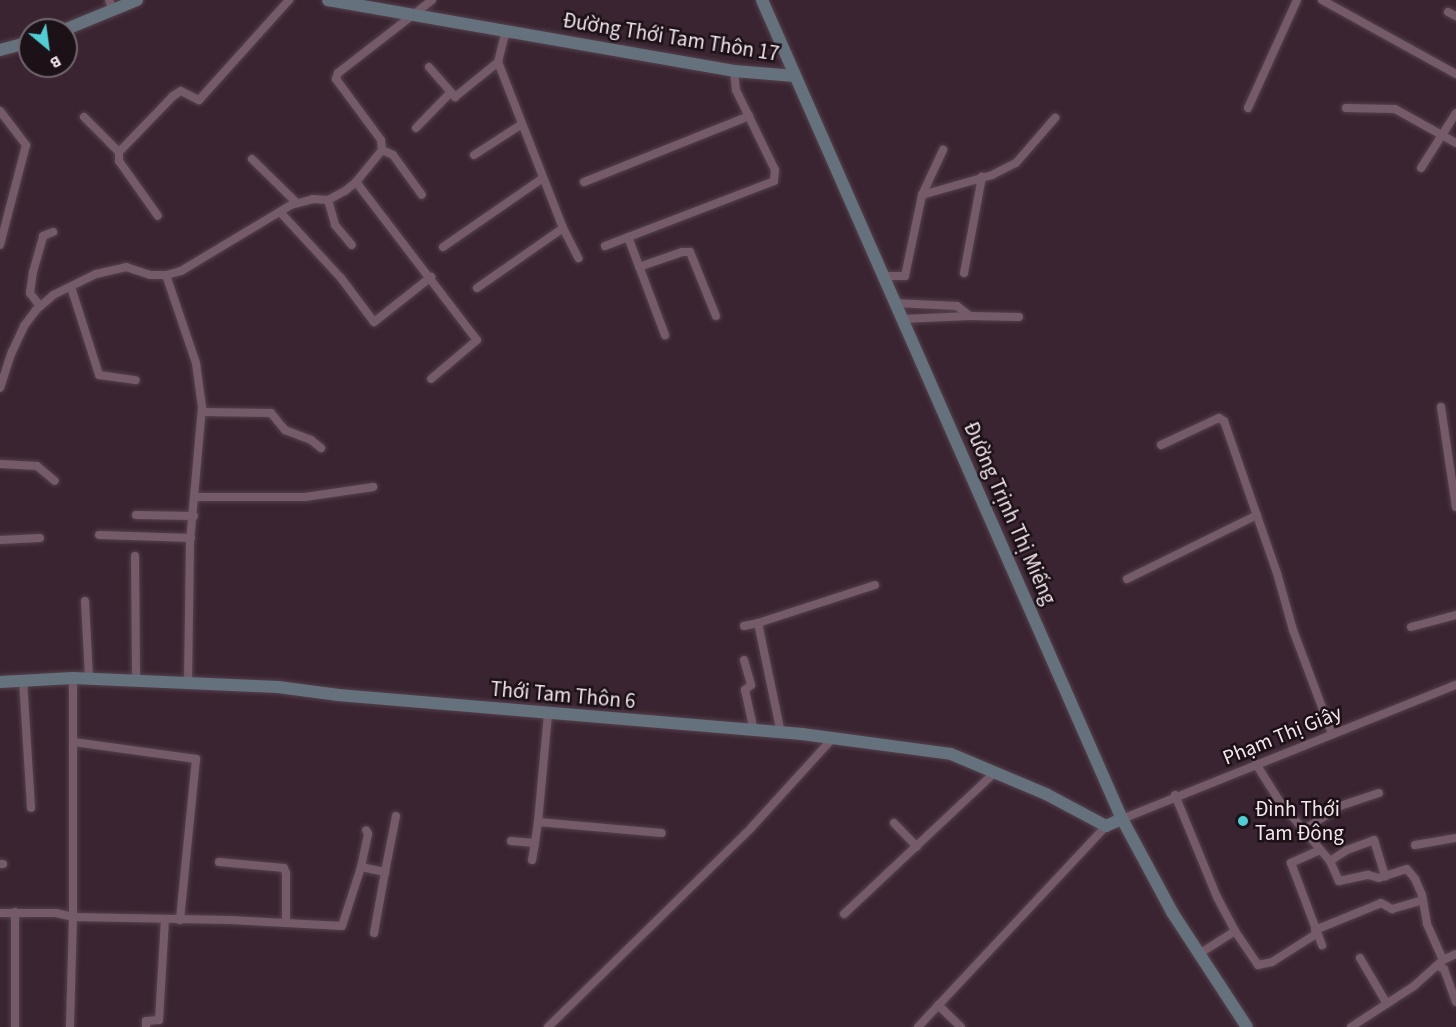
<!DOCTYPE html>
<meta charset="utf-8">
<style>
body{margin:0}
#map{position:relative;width:1456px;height:1027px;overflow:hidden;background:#3a2431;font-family:"Source Sans 3",sans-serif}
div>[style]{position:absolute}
.roads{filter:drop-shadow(0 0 2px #54414c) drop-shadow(0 0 2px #54414c)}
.street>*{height:8px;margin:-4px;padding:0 4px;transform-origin:4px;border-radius:4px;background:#755b69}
.secondary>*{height:12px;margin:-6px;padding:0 6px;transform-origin:6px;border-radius:6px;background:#65717d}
.dots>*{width:16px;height:16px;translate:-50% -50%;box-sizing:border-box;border:3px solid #1b1117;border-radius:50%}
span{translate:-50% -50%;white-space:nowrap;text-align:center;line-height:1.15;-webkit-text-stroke:5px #1b1117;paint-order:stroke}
.street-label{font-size:21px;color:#f4e5ed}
.poi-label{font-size:21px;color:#f4e5ed}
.left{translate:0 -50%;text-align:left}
.north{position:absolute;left:18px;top:18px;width:60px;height:60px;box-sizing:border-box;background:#1b1117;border:2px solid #72666d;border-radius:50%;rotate:151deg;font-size:16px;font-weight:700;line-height:24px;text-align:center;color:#f4e5ed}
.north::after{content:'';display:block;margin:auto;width:21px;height:27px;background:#52ccd5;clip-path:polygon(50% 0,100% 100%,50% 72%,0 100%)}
</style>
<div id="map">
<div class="roads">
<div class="street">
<i style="left:109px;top:0;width:11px;rotate:68deg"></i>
<i style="left:1322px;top:0;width:153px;rotate:28.9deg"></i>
<i style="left:1448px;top:12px;width:9px;rotate:27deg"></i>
<i style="left:506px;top:30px;width:33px;rotate:104deg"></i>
<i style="left:498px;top:62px;width:178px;rotate:68.6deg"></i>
<i style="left:563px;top:228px;width:34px;rotate:63deg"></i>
<i style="left:429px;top:67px;width:40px;rotate:49deg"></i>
<i style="left:455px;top:97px;width:55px;rotate:-39.1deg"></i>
<i style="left:1248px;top:108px;width:119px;rotate:-65.6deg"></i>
<i style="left:1346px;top:108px;width:49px;rotate:1.2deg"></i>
<i style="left:1395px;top:109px;width:70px;rotate:29.1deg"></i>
<i style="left:0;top:111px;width:43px;rotate:52.6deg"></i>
<i style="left:26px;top:145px;width:103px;rotate:104.6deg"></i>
<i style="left:84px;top:117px;width:49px;rotate:45deg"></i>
<i style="left:119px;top:152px;width:78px;rotate:-46deg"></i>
<i style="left:173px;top:96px;width:9px;rotate:-32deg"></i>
<i style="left:181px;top:91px;width:20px;rotate:27deg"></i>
<i style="left:199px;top:100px;width:135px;rotate:-48deg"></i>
<i style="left:416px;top:128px;width:50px;rotate:-45.8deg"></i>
<i style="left:382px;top:150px;width:12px;rotate:24deg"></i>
<i style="left:393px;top:155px;width:49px;rotate:54.1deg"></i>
<i style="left:119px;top:152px;width:9px;rotate:90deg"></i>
<i style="left:119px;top:161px;width:67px;rotate:54.7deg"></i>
<i style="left:474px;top:155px;width:57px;rotate:-32.9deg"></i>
<i style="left:252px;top:159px;width:63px;rotate:44.4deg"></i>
<i style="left:1421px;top:168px;width:65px;rotate:-57.5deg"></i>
<i style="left:356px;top:182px;width:199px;rotate:52.6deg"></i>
<i style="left:477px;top:340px;width:60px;rotate:139.7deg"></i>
<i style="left:584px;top:182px;width:178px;rotate:-21.8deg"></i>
<i style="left:922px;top:195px;width:50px;rotate:-65deg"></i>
<i style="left:328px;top:200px;width:26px;rotate:74deg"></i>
<i style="left:335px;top:225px;width:26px;rotate:50deg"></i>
<i style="left:280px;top:212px;width:90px;rotate:47.3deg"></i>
<i style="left:341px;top:278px;width:55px;rotate:53.1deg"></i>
<i style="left:374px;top:322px;width:73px;rotate:-38.3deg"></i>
<i style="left:628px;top:237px;width:105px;rotate:69.3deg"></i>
<i style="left:605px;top:246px;width:181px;rotate:-21deg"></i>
<i style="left:774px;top:181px;width:11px;rotate:-85deg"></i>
<i style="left:775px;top:170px;width:89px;rotate:-116deg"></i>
<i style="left:736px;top:90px;width:19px;rotate:-96deg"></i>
<i style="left:443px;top:247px;width:121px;rotate:-34.6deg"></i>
<i style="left:639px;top:267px;width:46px;rotate:-19.2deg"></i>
<i style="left:682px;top:252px;width:8px"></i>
<i style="left:690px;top:252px;width:69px;rotate:67.9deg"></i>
<i style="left:964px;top:273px;width:98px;rotate:-79.4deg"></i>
<i style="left:166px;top:275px;width:93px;rotate:71.2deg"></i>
<i style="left:196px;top:363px;width:44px;rotate:82.2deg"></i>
<i style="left:202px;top:407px;width:136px;rotate:95.1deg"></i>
<i style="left:190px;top:542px;width:142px;rotate:90.8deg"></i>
<i style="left:882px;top:276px;width:23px"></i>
<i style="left:905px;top:276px;width:83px;rotate:-78.1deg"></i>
<i style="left:922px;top:195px;width:73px;rotate:-15.9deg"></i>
<i style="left:992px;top:175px;width:27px;rotate:-27deg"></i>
<i style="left:1016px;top:163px;width:60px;rotate:-49.1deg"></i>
<i style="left:71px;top:287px;width:92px;rotate:72.3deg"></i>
<i style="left:99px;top:375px;width:37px;rotate:8deg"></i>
<i style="left:477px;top:288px;width:105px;rotate:-34.9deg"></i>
<i style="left:894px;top:303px;width:63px;rotate:2.7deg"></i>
<i style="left:957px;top:306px;width:16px;rotate:38deg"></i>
<i style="left:970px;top:316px;width:49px;rotate:1.2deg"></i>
<i style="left:40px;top:306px;width:16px;rotate:-128deg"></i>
<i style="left:30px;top:293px;width:21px;rotate:-82deg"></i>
<i style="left:33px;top:272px;width:37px;rotate:-74deg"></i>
<i style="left:43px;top:236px;width:11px;rotate:-22deg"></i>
<i style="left:902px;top:319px;width:68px;rotate:-2.5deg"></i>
<i style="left:0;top:388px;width:38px;rotate:-72deg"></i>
<i style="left:12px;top:352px;width:29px;rotate:-65deg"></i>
<i style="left:24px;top:326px;width:20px;rotate:-53deg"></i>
<i style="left:36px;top:310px;width:23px;rotate:-41deg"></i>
<i style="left:53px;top:295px;width:48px;rotate:-26deg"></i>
<i style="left:96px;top:274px;width:31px;rotate:-13deg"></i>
<i style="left:126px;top:267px;width:25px;rotate:18deg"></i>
<i style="left:150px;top:275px;width:16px"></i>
<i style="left:166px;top:275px;width:16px;rotate:-15deg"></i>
<i style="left:181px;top:271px;width:128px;rotate:-31deg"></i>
<i style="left:291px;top:205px;width:23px;rotate:-15deg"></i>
<i style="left:313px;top:199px;width:15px;rotate:4deg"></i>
<i style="left:328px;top:200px;width:19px;rotate:-28deg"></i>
<i style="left:345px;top:191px;width:14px;rotate:-39deg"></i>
<i style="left:356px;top:182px;width:41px;rotate:-50.9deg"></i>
<i style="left:382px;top:150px;width:10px;rotate:-96deg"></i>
<i style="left:381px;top:140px;width:76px;rotate:-126.4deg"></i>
<i style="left:336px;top:79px;width:6px;rotate:-72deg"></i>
<i style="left:338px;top:73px;width:119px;rotate:-37.8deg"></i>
<i style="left:1441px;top:407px;width:101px;rotate:81.5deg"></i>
<i style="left:202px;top:412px;width:69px;rotate:0.8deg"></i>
<i style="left:271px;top:413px;width:22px;rotate:51deg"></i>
<i style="left:285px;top:430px;width:28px;rotate:21deg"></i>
<i style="left:311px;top:440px;width:13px;rotate:39deg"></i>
<i style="left:1161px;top:445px;width:64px;rotate:-25deg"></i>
<i style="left:1219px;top:418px;width:6px;rotate:31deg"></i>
<i style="left:1224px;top:421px;width:161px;rotate:70.8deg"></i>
<i style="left:1277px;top:573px;width:59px;rotate:74.3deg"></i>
<i style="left:1293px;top:630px;width:111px;rotate:69.4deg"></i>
<i style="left:0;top:464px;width:37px;rotate:3deg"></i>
<i style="left:37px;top:466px;width:23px;rotate:40deg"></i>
<i style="left:196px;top:497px;width:109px"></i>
<i style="left:305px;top:497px;width:69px;rotate:-8.4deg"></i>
<i style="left:136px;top:515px;width:58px;rotate:1deg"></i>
<i style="left:99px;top:535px;width:92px;rotate:1.9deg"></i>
<i style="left:0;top:540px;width:40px;rotate:-2.9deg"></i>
<i style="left:135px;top:556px;width:124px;rotate:89.5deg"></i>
<i style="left:1127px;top:579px;width:145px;rotate:-26.2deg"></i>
<i style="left:85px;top:601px;width:77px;rotate:87deg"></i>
<i style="left:758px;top:623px;width:123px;rotate:-18deg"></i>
<i style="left:744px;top:626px;width:14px;rotate:-12deg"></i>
<i style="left:758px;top:623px;width:112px;rotate:78.2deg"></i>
<i style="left:1411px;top:627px;width:47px;rotate:-14.9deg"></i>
<i style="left:744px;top:660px;width:26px;rotate:74deg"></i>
<i style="left:751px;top:685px;width:8px;rotate:140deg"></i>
<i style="left:745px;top:690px;width:42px;rotate:77.6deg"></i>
<i style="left:73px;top:678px;width:239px;rotate:90deg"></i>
<i style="left:73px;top:917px;width:157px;rotate:1.1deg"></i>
<i style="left:230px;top:920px;width:112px;rotate:3.1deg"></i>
<i style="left:342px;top:926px;width:62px;rotate:-72.1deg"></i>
<i style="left:361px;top:867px;width:25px;rotate:12deg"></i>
<i style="left:385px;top:872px;width:62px;rotate:100.2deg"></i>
<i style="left:23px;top:680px;width:128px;rotate:86.4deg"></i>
<i style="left:548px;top:714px;width:108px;rotate:95.3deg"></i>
<i style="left:538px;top:822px;width:124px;rotate:5.1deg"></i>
<i style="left:74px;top:742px;width:123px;rotate:7.9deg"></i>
<i style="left:196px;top:759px;width:162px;rotate:95.7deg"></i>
<i style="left:1256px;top:764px;width:45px;rotate:57.7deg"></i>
<i style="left:1280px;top:802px;width:77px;rotate:49.7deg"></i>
<i style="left:1330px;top:861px;width:22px;rotate:66deg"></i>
<i style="left:1339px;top:881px;width:30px;rotate:-12deg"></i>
<i style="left:1368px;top:875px;width:11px;rotate:15deg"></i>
<i style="left:1379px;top:878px;width:29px;rotate:-18deg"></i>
<i style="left:1407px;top:869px;width:13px;rotate:51deg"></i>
<i style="left:1415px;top:879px;width:17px;rotate:66deg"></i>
<i style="left:1422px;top:895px;width:29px;rotate:80deg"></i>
<i style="left:1427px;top:924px;width:39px;rotate:66deg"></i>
<i style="left:1175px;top:795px;width:110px;rotate:67.6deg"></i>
<i style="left:1217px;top:897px;width:38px;rotate:62deg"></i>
<i style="left:1235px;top:931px;width:41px;rotate:55.9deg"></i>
<i style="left:1258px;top:965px;width:14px;rotate:-12deg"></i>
<i style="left:1272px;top:962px;width:52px;rotate:-32.5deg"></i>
<i style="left:1122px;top:819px;width:360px;rotate:-21.9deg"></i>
<i style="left:894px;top:823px;width:33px;rotate:46deg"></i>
<i style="left:1302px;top:831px;width:45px;rotate:-33.3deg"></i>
<i style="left:1340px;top:806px;width:41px;rotate:-18.4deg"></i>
<i style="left:511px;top:841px;width:24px;rotate:5deg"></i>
<i style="left:535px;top:843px;width:21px;rotate:-82deg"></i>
<i style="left:1415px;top:845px;width:42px;rotate:-9.7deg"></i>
<i style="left:1320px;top:850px;width:32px;rotate:156deg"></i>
<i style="left:1291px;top:863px;width:88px;rotate:69.3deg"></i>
<i style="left:532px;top:860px;width:17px;rotate:-80deg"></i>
<i style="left:1330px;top:861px;width:20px;rotate:-33deg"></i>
<i style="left:1347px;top:850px;width:29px;rotate:-20deg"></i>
<i style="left:1374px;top:840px;width:38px;rotate:73deg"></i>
<i style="left:219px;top:862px;width:65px;rotate:5.3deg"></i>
<i style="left:284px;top:868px;width:5px;rotate:68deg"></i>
<i style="left:286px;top:873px;width:49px;rotate:90deg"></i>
<i style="left:0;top:864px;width:3px"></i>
<i style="left:361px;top:867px;width:34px;rotate:-78deg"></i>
<i style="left:368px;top:834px;width:4px;rotate:-117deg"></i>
<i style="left:385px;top:872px;width:57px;rotate:-78.9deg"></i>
<i style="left:0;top:913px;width:56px"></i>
<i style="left:56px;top:913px;width:17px;rotate:13deg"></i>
<i style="left:73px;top:917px;width:110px;rotate:91.6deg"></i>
<i style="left:844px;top:914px;width:207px;rotate:-43.2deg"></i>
<i style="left:1315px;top:930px;width:71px;rotate:-22.2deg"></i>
<i style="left:1381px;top:903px;width:13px;rotate:29deg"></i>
<i style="left:1392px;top:909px;width:32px;rotate:-16deg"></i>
<i style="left:1199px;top:954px;width:43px;rotate:-32.6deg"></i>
<i style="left:1360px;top:958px;width:53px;rotate:59.6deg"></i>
<i style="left:1438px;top:966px;width:7px;rotate:27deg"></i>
<i style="left:1444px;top:969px;width:35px;rotate:70deg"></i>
<i style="left:938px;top:1005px;width:32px;rotate:44deg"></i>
<i style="left:15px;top:1027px;width:115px;rotate:-90deg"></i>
<i style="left:146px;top:1027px;width:6px;rotate:-90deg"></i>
<i style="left:146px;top:1021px;width:13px;rotate:-4deg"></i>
<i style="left:159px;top:1020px;width:101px;rotate:-86.6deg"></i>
<i style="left:548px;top:1027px;width:284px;rotate:-44.4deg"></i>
<i style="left:751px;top:828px;width:120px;rotate:-47.7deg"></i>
<i style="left:918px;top:1027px;width:275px;rotate:-46.9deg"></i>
<i style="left:1351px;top:1027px;width:75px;rotate:-33.1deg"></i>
<i style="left:1414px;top:986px;width:39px;rotate:-42deg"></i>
<i style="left:1443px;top:960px;width:14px;rotate:-25deg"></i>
</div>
<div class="secondary">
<i style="left:328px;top:0;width:412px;rotate:9.9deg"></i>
<i style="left:734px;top:71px;width:61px;rotate:4.7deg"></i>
<i style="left:762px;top:0;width:895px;rotate:66.27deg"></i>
<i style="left:1122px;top:819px;width:106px;rotate:61.7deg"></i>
<i style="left:1172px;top:912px;width:137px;rotate:56.9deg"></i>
<i style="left:64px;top:30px;width:79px;rotate:-22.3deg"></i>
<i style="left:0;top:50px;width:31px;rotate:-15deg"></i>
<i style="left:0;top:682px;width:73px;rotate:-3.1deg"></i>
<i style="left:73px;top:678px;width:205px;rotate:2.5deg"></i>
<i style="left:278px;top:687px;width:61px;rotate:7.6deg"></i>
<i style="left:338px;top:695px;width:466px;rotate:4.8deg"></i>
<i style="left:802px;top:734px;width:150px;rotate:7.6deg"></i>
<i style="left:951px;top:754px;width:103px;rotate:22.8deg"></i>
<i style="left:1046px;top:794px;width:68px;rotate:28.1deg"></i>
<i style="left:1106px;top:826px;width:17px;rotate:-24deg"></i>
</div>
</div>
<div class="dots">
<i style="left:1243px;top:821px;background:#52ccd5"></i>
</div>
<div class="street-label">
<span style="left:671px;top:37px;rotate:9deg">Đường Thới Tam Thôn 17</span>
<span style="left:1010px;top:513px;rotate:66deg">Đường Trịnh Thị Miếng</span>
<span style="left:563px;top:695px;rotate:5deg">Thới Tam Thôn 6</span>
<span style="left:1282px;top:735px;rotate:-22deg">Phạm Thị Giây</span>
</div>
<div class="poi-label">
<span class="left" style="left:1255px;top:821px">Đình Thới<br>Tam Đông</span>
</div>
<div class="north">B</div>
</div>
